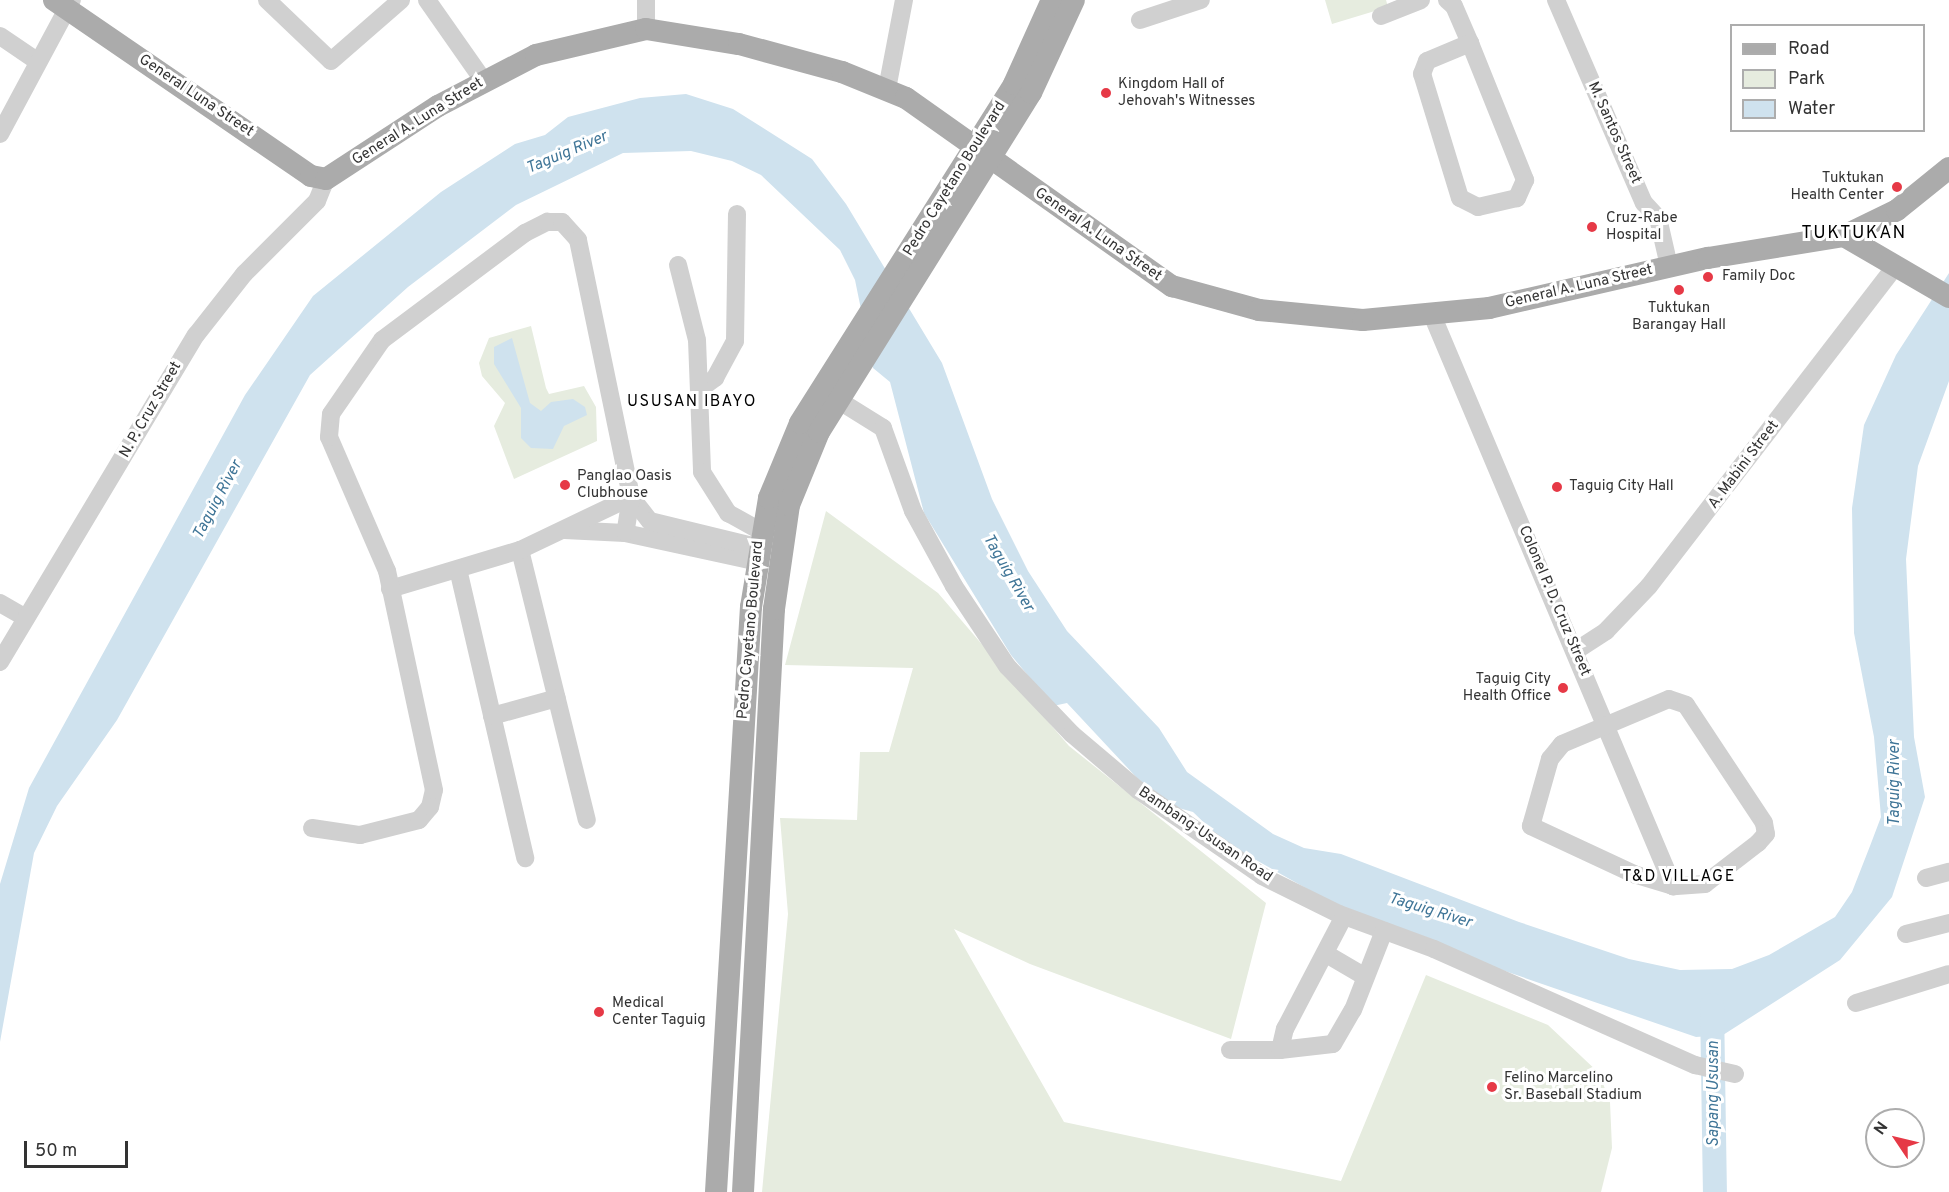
<!DOCTYPE html>
<style>
body{margin:0}
#map{position:relative;width:1949px;height:1192px;overflow:hidden;background:#fff;font-family:Overpass,sans-serif}
div>[style]{position:absolute}
.green>*{inset:0;background:#e6ecdf}
.water>*{inset:0;background:#cfe2ee}
.river>*{height:24px;margin:-12px;padding:0 12px;transform-origin:12px;border-radius:12px;background:#cfe2ee}
.minor>*{height:18px;margin:-9px;padding:0 9px;transform-origin:9px;border-radius:9px;background:#d0d0d0}
.major>*{height:22px;margin:-11px;padding:0 11px;transform-origin:11px;border-radius:11px;background:#ababab}
.dots>*{width:16px;height:16px;translate:-50% -50%;box-sizing:border-box;border:3px solid #fff;border-radius:50%}
span{translate:-50% -50%;white-space:nowrap;text-align:center;line-height:1.15;-webkit-text-stroke:6px #fff;paint-order:stroke}
.poi-label{font-size:15px;color:#333}
.left{translate:0 -50%;text-align:left}
.right{translate:-100% -50%;text-align:right}
.street-label{font-size:15px;color:#333}
.water-label{font-size:16px;color:#3f7597;font-style:italic}
.neighbourhood-label{font-size:16px;color:#000;letter-spacing:1.5px}
.quarter-label{font-size:18px;color:#000;letter-spacing:1.5px}
.legend{position:absolute;left:1730px;top:24px;width:195px;height:108px;box-sizing:border-box;background:#fff;border:2px solid #adadad;margin:0;padding:8px 10px;list-style:none;font-size:18px;color:#333}
.legend li{display:flex;align-items:center;gap:12px;height:30px}
.legend b{width:30px;border:2px solid #adadad}
.north{position:absolute;left:1865px;top:1108px;width:60px;height:60px;box-sizing:border-box;background:#fff;border:2px solid #adadad;border-radius:50%;rotate:305deg;font-size:16px;font-weight:700;line-height:24px;text-align:center;color:#333}
.north::after{content:'';display:block;margin:auto;width:21px;height:27px;background:#e63946;clip-path:polygon(50% 0,100% 100%,50% 72%,0 100%)}
.scale{position:absolute;left:24px;top:1141px;width:104px;height:27px;box-sizing:border-box;border:3px solid #333;border-top:0;padding-left:8px;font-size:18px;line-height:21px;white-space:nowrap;color:#333;-webkit-text-stroke:4px #fff;paint-order:stroke}
</style>
<div id="map">
<div class="green">
<i style="clip-path:polygon(1325px 0,1386px 0,1388px 7px,1332px 24px)"></i>
<i style="clip-path:polygon(531px 326px,546px 388px,549px 394px,584px 386px,596px 407px,597px 441px,514px 479px,494px 426px,505px 403px,482px 376px,479px 363px,489px 338px)"></i>
<i style="clip-path:polygon(826px 511px,938px 593px,1069px 746px,1266px 903px,1231px 1039px,1030px 964px,954px 929px,1064px 1122px,1341px 1181px,1426px 975px,1548px 1025px,1599px 1073px,1610px 1102px,1612px 1148px,1601px 1192px,762px 1192px,788px 914px,780px 818px,857px 820px,860px 752px,889px 752px,913px 668px,785px 665px)"></i>
</div>
<div class="water">
<i style="clip-path:polygon(686px 94px,733px 109px,812px 159px,846px 204px,942px 363px,992px 499px,1028px 571px,1067px 631px,1159px 728px,1187px 772px,1273px 834px,1304px 848px,1341px 854px,1519px 922px,1629px 959px,1680px 970px,1732px 969px,1769px 955px,1835px 917px,1852px 892px,1870px 846px,1881px 817px,1874px 737px,1854px 633px,1852px 508px,1864px 425px,1896px 355px,1949px 273px,1949px 381px,1918px 466px,1906px 559px,1914px 737px,1925px 797px,1892px 897px,1840px 960px,1723px 1035px,1696px 1037px,1467px 958px,1327px 900px,1224px 842px,1193px 812px,1175px 807px,1138px 779px,1067px 703px,1053px 706px,1011px 655px,924px 513px,890px 382px,873px 368px,855px 280px,840px 250px,761px 175px,732px 161px,691px 151px,623px 153px,516px 205px,408px 287px,310px 375px,117px 720px,57px 806px,34px 853px,0 1042px,0 884px,29px 788px,245px 395px,313px 296px,441px 192px,515px 144px,545px 135px,568px 117px,640px 98px)"></i>
<i style="clip-path:polygon(512px 338px,530px 403px,541px 411px,551px 402px,573px 399px,585px 407px,587px 415px,564px 426px,553px 449px,531px 448px,521px 438px,521px 408px,494px 364px,494px 347px)"></i>
</div>
<div class="river">
<i style="left:1712px;top:1005px;width:187px;rotate:89.1deg"></i>
</div>
<div class="minor">
<i style="left:267px;top:0;width:88px;rotate:43.6deg"></i>
<i style="left:331px;top:61px;width:93px;rotate:-41.1deg"></i>
<i style="left:427px;top:0;width:98px;rotate:55deg"></i>
<i style="left:646px;top:0;width:29px;rotate:90deg"></i>
<i style="left:1447px;top:0;width:9px;rotate:41deg"></i>
<i style="left:1454px;top:6px;width:40px;rotate:66.6deg"></i>
<i style="left:1470px;top:43px;width:148px;rotate:68.1deg"></i>
<i style="left:1525px;top:180px;width:20px;rotate:114deg"></i>
<i style="left:1517px;top:198px;width:40px;rotate:167deg"></i>
<i style="left:1478px;top:207px;width:20px;rotate:-153deg"></i>
<i style="left:1460px;top:198px;width:130px;rotate:-107deg"></i>
<i style="left:1422px;top:74px;width:14px;rotate:-69deg"></i>
<i style="left:1427px;top:61px;width:47px;rotate:-22.7deg"></i>
<i style="left:1556px;top:0;width:221px;rotate:66.6deg"></i>
<i style="left:1644px;top:203px;width:21px;rotate:47deg"></i>
<i style="left:1658px;top:218px;width:49px;rotate:77.1deg"></i>
<i style="left:1381px;top:16px;width:43px;rotate:-21.8deg"></i>
<i style="left:1140px;top:20px;width:64px;rotate:-18.2deg"></i>
<i style="left:0;top:36px;width:45px;rotate:34deg"></i>
<i style="left:887px;top:89px;width:91px;rotate:-79.2deg"></i>
<i style="left:0;top:134px;width:152px;rotate:-61.8deg"></i>
<i style="left:678px;top:265px;width:77px;rotate:75.8deg"></i>
<i style="left:697px;top:340px;width:132px;rotate:87.8deg"></i>
<i style="left:702px;top:472px;width:49px;rotate:57.6deg"></i>
<i style="left:728px;top:513px;width:37px;rotate:29deg"></i>
<i style="left:1433px;top:317px;width:618px;rotate:67.13deg"></i>
<i style="left:700px;top:389px;width:19px;rotate:-36deg"></i>
<i style="left:715px;top:378px;width:42px;rotate:-61.6deg"></i>
<i style="left:735px;top:341px;width:127px;rotate:-89.1deg"></i>
<i style="left:838px;top:400px;width:53px;rotate:31.9deg"></i>
<i style="left:883px;top:428px;width:88px;rotate:70.1deg"></i>
<i style="left:913px;top:511px;width:85px;rotate:61.3deg"></i>
<i style="left:954px;top:586px;width:96px;rotate:56.5deg"></i>
<i style="left:1007px;top:666px;width:94px;rotate:46.3deg"></i>
<i style="left:1072px;top:734px;width:87px;rotate:40.3deg"></i>
<i style="left:1138px;top:790px;width:151px;rotate:34.7deg"></i>
<i style="left:1262px;top:876px;width:86px;rotate:26.3deg"></i>
<i style="left:1339px;top:914px;width:101px;rotate:20.2deg"></i>
<i style="left:1434px;top:949px;width:286px;rotate:24deg"></i>
<i style="left:1695px;top:1065px;width:41px;rotate:12.7deg"></i>
<i style="left:565px;top:530px;width:60px;rotate:2.9deg"></i>
<i style="left:625px;top:533px;width:133px;rotate:12.2deg"></i>
<i style="left:520px;top:550px;width:278px;rotate:76.1deg"></i>
<i style="left:458px;top:569px;width:297px;rotate:76.9deg"></i>
<i style="left:390px;top:589px;width:136px;rotate:-16.7deg"></i>
<i style="left:520px;top:550px;width:123px;rotate:-25.5deg"></i>
<i style="left:631px;top:497px;width:31px;rotate:52deg"></i>
<i style="left:650px;top:521px;width:110px;rotate:13.7deg"></i>
<i style="left:0;top:603px;width:30px;rotate:30deg"></i>
<i style="left:1577px;top:650px;width:35px;rotate:-33deg"></i>
<i style="left:1606px;top:631px;width:62px;rotate:-46.3deg"></i>
<i style="left:1649px;top:586px;width:404px;rotate:-52.4deg"></i>
<i style="left:0;top:662px;width:381px;rotate:-59.1deg"></i>
<i style="left:196px;top:335px;width:78px;rotate:-51.8deg"></i>
<i style="left:244px;top:274px;width:103px;rotate:-45deg"></i>
<i style="left:317px;top:201px;width:24px;rotate:-68deg"></i>
<i style="left:1669px;top:699px;width:18px;rotate:19deg"></i>
<i style="left:1686px;top:705px;width:141px;rotate:56.5deg"></i>
<i style="left:1764px;top:823px;width:11px;rotate:80deg"></i>
<i style="left:1766px;top:834px;width:12px;rotate:132deg"></i>
<i style="left:1758px;top:843px;width:67px;rotate:142.3deg"></i>
<i style="left:1705px;top:884px;width:32px;rotate:176deg"></i>
<i style="left:1673px;top:886px;width:39px;rotate:-163deg"></i>
<i style="left:1636px;top:875px;width:116px;rotate:-155deg"></i>
<i style="left:1531px;top:826px;width:70px;rotate:-74.2deg"></i>
<i style="left:1550px;top:759px;width:19px;rotate:-51deg"></i>
<i style="left:1562px;top:744px;width:116px;rotate:-22.8deg"></i>
<i style="left:492px;top:716px;width:67px;rotate:-15.5deg"></i>
<i style="left:312px;top:828px;width:49px;rotate:8.3deg"></i>
<i style="left:360px;top:835px;width:61px;rotate:-14.3deg"></i>
<i style="left:419px;top:820px;width:17px;rotate:-50deg"></i>
<i style="left:430px;top:807px;width:17px;rotate:-77deg"></i>
<i style="left:434px;top:790px;width:224px;rotate:-102.1deg"></i>
<i style="left:387px;top:571px;width:146px;rotate:-113.4deg"></i>
<i style="left:329px;top:437px;width:23px;rotate:-85deg"></i>
<i style="left:331px;top:414px;width:90px;rotate:-55.4deg"></i>
<i style="left:382px;top:340px;width:179px;rotate:-36.8deg"></i>
<i style="left:525px;top:233px;width:25px;rotate:-27deg"></i>
<i style="left:547px;top:222px;width:15px"></i>
<i style="left:562px;top:222px;width:24px;rotate:48deg"></i>
<i style="left:578px;top:240px;width:262px;rotate:78.3deg"></i>
<i style="left:631px;top:497px;width:36px;rotate:99deg"></i>
<i style="left:1926px;top:878px;width:24px;rotate:-15deg"></i>
<i style="left:1906px;top:934px;width:44px;rotate:-14.3deg"></i>
<i style="left:1328px;top:955px;width:42px;rotate:30.3deg"></i>
<i style="left:1856px;top:1003px;width:97px;rotate:-17.3deg"></i>
<i style="left:1230px;top:1050px;width:50px"></i>
<i style="left:1280px;top:1050px;width:22px;rotate:-77deg"></i>
<i style="left:1285px;top:1029px;width:127px;rotate:-62.4deg"></i>
<i style="left:1280px;top:1050px;width:53px;rotate:-6.5deg"></i>
<i style="left:1333px;top:1044px;width:39px;rotate:-60deg"></i>
<i style="left:1353px;top:1010px;width:85px;rotate:-68.6deg"></i>
</div>
<div class="major">
<i style="left:54px;top:0;width:311px;rotate:34.4deg"></i>
<i style="left:311px;top:176px;width:15px;rotate:11deg"></i>
<i style="left:326px;top:179px;width:134px;rotate:-33.1deg"></i>
<i style="left:438px;top:106px;width:110px;rotate:-27.5deg"></i>
<i style="left:536px;top:55px;width:113px;rotate:-13.3deg"></i>
<i style="left:646px;top:29px;width:94px;rotate:9.2deg"></i>
<i style="left:739px;top:44px;width:107px;rotate:15.2deg"></i>
<i style="left:842px;top:72px;width:69px;rotate:22.1deg"></i>
<i style="left:906px;top:98px;width:326px;rotate:35.3deg"></i>
<i style="left:1172px;top:286px;width:90px;rotate:15.4deg"></i>
<i style="left:1259px;top:310px;width:104px;rotate:5.5deg"></i>
<i style="left:1363px;top:320px;width:127px;rotate:-5.4deg"></i>
<i style="left:1489px;top:308px;width:225px;rotate:-12.9deg"></i>
<i style="left:1708px;top:258px;width:138px;rotate:-9.2deg"></i>
<i style="left:1844px;top:236px;width:59px;rotate:-26.1deg"></i>
<i style="left:1897px;top:210px;width:67px;rotate:-38.9deg"></i>
<i style="left:1844px;top:236px;width:121px;rotate:30.2deg"></i>
<i style="left:716px;top:1192px;width:586px;rotate:-86.58deg"></i>
<i style="left:751px;top:607px;width:110px;rotate:-80.6deg"></i>
<i style="left:769px;top:498px;width:81px;rotate:-67.5deg"></i>
<i style="left:800px;top:423px;width:401px;rotate:-57.7deg"></i>
<i style="left:1014px;top:84px;width:92px;rotate:-65.7deg"></i>
<i style="left:743px;top:1192px;width:584px;rotate:-86.96deg"></i>
<i style="left:774px;top:609px;width:105px;rotate:-81.8deg"></i>
<i style="left:789px;top:505px;width:79px;rotate:-67.7deg"></i>
<i style="left:819px;top:432px;width:400px;rotate:-58deg"></i>
<i style="left:1031px;top:93px;width:102px;rotate:-65.2deg"></i>
</div>
<div class="dots">
<i style="left:1106px;top:93px;background:#e63946"></i>
<i style="left:1897px;top:187px;background:#e63946"></i>
<i style="left:1592px;top:227px;background:#e63946"></i>
<i style="left:1708px;top:277px;background:#e63946"></i>
<i style="left:1679px;top:290px;background:#e63946"></i>
<i style="left:565px;top:485px;background:#e63946"></i>
<i style="left:1557px;top:487px;background:#e63946"></i>
<i style="left:1563px;top:688px;background:#e63946"></i>
<i style="left:599px;top:1012px;background:#e63946"></i>
<i style="left:1492px;top:1087px;background:#e63946"></i>
</div>
<div class="poi-label">
<span class="left" style="left:1118px;top:93px">Kingdom Hall of<br>Jehovah's Witnesses</span>
<span class="right" style="left:1884px;top:187px">Tuktukan<br>Health Center</span>
<span class="left" style="left:1606px;top:227px">Cruz-Rabe<br>Hospital</span>
<span class="left" style="left:1722px;top:277px">Family Doc</span>
<span style="left:1679px;top:317px">Tuktukan<br>Barangay Hall</span>
<span class="left" style="left:577px;top:485px">Panglao Oasis<br>Clubhouse</span>
<span class="left" style="left:1569px;top:487px">Taguig City Hall</span>
<span class="right" style="left:1551px;top:688px">Taguig City<br>Health Office</span>
<span class="left" style="left:612px;top:1012px">Medical<br>Center Taguig</span>
<span class="left" style="left:1504px;top:1087px">Felino Marcelino<br>Sr. Baseball Stadium</span>
</div>
<div class="street-label">
<span style="left:196px;top:96px;rotate:34deg">General Luna Street</span>
<span style="left:418px;top:122px;rotate:-32deg">General A. Luna Street</span>
<span style="left:1614px;top:133px;rotate:66deg">M. Santos Street</span>
<span style="left:955px;top:179px;rotate:-58deg">Pedro Cayetano Boulevard</span>
<span style="left:1098px;top:235px;rotate:35deg">General A. Luna Street</span>
<span style="left:1579px;top:287px;rotate:-13deg">General A. Luna Street</span>
<span style="left:151px;top:410px;rotate:-60deg">N. P. Cruz Street</span>
<span style="left:1744px;top:465px;rotate:-53deg">A. Mabini Street</span>
<span style="left:1554px;top:601px;rotate:67deg">Colonel P. D. Cruz Street</span>
<span style="left:751px;top:630px;rotate:-85deg">Pedro Cayetano Boulevard</span>
<span style="left:1205px;top:835px;rotate:34deg">Bambang-Ususan Road</span>
</div>
<div class="water-label">
<span style="left:567px;top:153px;rotate:-23deg">Taguig River</span>
<span style="left:218px;top:500px;rotate:-62deg">Taguig River</span>
<span style="left:1008px;top:573px;rotate:60deg">Taguig River</span>
<span style="left:1895px;top:783px;rotate:-90deg">Taguig River</span>
<span style="left:1430px;top:911px;rotate:17deg">Taguig River</span>
<span style="left:1714px;top:1094px;rotate:-90deg">Sapang Ususan</span>
</div>
<div class="neighbourhood-label">
<span style="left:692px;top:402px">USUSAN IBAYO</span>
<span style="left:1679px;top:877px">T&amp;D VILLAGE</span>
</div>
<div class="quarter-label">
<span style="left:1854px;top:234px">TUKTUKAN</span>
</div>
<ul class="legend">
<li><b style="height:8px;background:#ababab"></b>Road</li>
<li><b style="height:16px;background:#e6ecdf"></b>Park</li>
<li><b style="height:16px;background:#cfe2ee"></b>Water</li>
</ul>
<div class="north">N</div>
<div class="scale">50 m</div>
</div>
